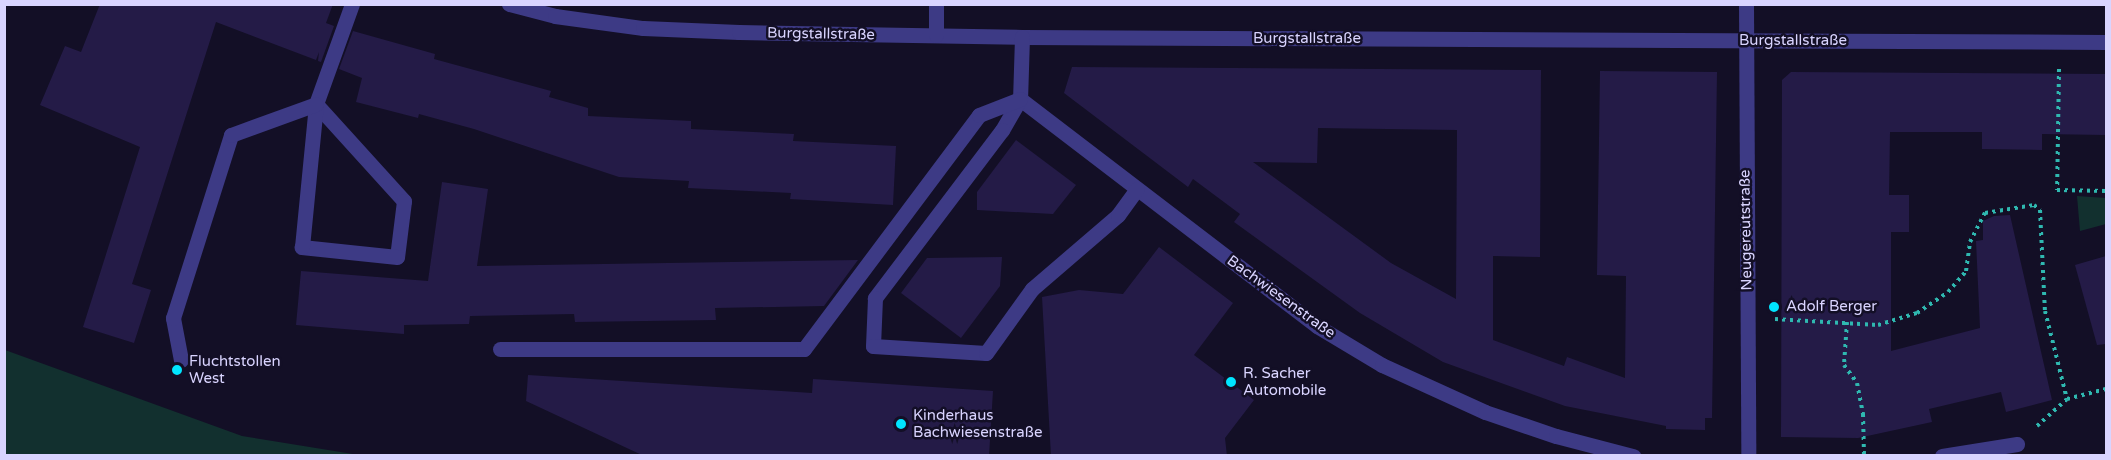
<!DOCTYPE html>
<meta charset="utf-8">
<style>
body{margin:0}
#map{position:relative;width:2111px;height:460px;overflow:hidden;background:#130f26;font-family:"Varela Round",sans-serif}
div>[style]{position:absolute}
.green>*{inset:0;background:#12302f}
.building>*{inset:0;background:#241b47}
.path>*{height:4px;margin-top:-2px;transform-origin:0;background:repeating-linear-gradient(90deg,#2fb8b0 0 3px,transparent 0 7.5px)}
.minor>*{height:15px;margin:-7.5px;padding:0 7.5px;transform-origin:7.5px;border-radius:7.5px;background:#3d3a85}
.dots>*{width:16px;height:16px;translate:-50% -50%;box-sizing:border-box;border:3px solid #130f26;border-radius:50%}
span{translate:-50% -50%;white-space:nowrap;text-align:center;line-height:1.15;-webkit-text-stroke:5px #130f26;paint-order:stroke}
.street-label{font-size:15px;color:#d9d4ff}
.poi-label{font-size:15px;color:#d9d4ff}
.left{translate:0 -50%;text-align:left}
.frame{position:absolute;inset:0;border:6px solid #d9d4ff;pointer-events:none}
</style>
<div id="map">
<div class="green">
<i style="clip-path:polygon(2077px 196px,2106px 198px,2106px 224px,2080px 231px)"></i>
<i style="clip-path:polygon(5px 350px,242px 436px,359px 455px,5px 455px)"></i>
</div>
<div class="building">
<i style="clip-path:polygon(100px 4px,333px 4px,326px 23px,334px 26px,321px 62px,318px 61px,319px 52px,316px 60px,216px 22px,132px 284px,151px 290px,134px 343px,83px 327px,140px 147px,40px 105px,65px 46px,81px 52px)"></i>
<i style="clip-path:polygon(353px 31px,435px 54px,434px 59px,551px 91px,549px 97px,588px 108px,588px 116px,691px 121px,691px 129px,794px 134px,793px 141px,896px 146px,893px 205px,790px 199px,791px 193px,688px 188px,689px 181px,619px 177px,474px 129px,419px 114px,418px 118px,356px 102px,362px 78px,339px 69px)"></i>
<i style="clip-path:polygon(evenodd,1072px 67px,1541px 70px,1540px 257px,1493px 256px,1493px 340px,1564px 366px,1567px 357px,1625px 378px,1626px 276px,1597px 275px,1600px 71px,1717px 72px,1712px 418px,1705px 418px,1705px 430px,1666px 429px,1666px 426px,1565px 406px,1443px 362px,1360px 313px,1234px 222px,1240px 214px,1193px 179px,1188px 187px,1064px 93px,1072px 67px,1318px 128px,1457px 130px,1456px 299px,1391px 263px,1253px 162px,1317px 163px,1318px 128px)"></i>
<i style="clip-path:polygon(1791px 72px,2106px 74px,2106px 135px,2042px 134px,2042px 150px,1982px 149px,1982px 132px,1890px 132px,1889px 195px,1909px 195px,1909px 232px,1891px 232px,1891px 351px,1980px 328px,1976px 241px,1983px 240px,1983px 221px,1994px 216px,2010px 215px,2052px 400px,2006px 412px,2001px 392px,1929px 409px,1932px 422px,1858px 438px,1781px 437px,1782px 80px)"></i>
<i style="clip-path:polygon(1016px 140px,1076px 185px,1053px 214px,977px 210px,977px 192px)"></i>
<i style="clip-path:polygon(442px 182px,488px 189px,477px 266px,858px 260px,824px 306px,715px 308px,716px 320px,575px 322px,574px 314px,470px 316px,469px 324px,404px 325px,404px 334px,296px 325px,301px 271px,428px 281px)"></i>
<i style="clip-path:polygon(1159px 247px,1233px 303px,1194px 355px,1254px 400px,1225px 438px,1227px 456px,1051px 456px,1042px 297px,1079px 290px,1123px 294px)"></i>
<i style="clip-path:polygon(2106px 256px,2106px 344px,2097px 345px,2075px 265px)"></i>
<i style="clip-path:polygon(1002px 257px,1000px 286px,961px 338px,901px 293px,927px 258px)"></i>
<i style="clip-path:polygon(528px 375px,812px 393px,813px 379px,993px 391px,989px 456px,644px 456px,526px 401px)"></i>
</div>
<div class="path">
<i style="left:2059px;top:69px;width:121px;rotate:90.9deg"></i>
<i style="left:2057px;top:190px;width:49px;rotate:1.2deg"></i>
<i style="left:1775px;top:319px;width:103px;rotate:3.3deg"></i>
<i style="left:1878px;top:325px;width:41px;rotate:-17.1deg"></i>
<i style="left:1917px;top:313px;width:37px;rotate:-34deg"></i>
<i style="left:1948px;top:292px;width:28px;rotate:-49deg"></i>
<i style="left:1966px;top:271px;width:29px;rotate:-82deg"></i>
<i style="left:1970px;top:242px;width:33px;rotate:-63deg"></i>
<i style="left:1985px;top:213px;width:50px;rotate:-9.3deg"></i>
<i style="left:2034px;top:205px;width:8px;rotate:40deg"></i>
<i style="left:2040px;top:210px;width:101px;rotate:87.2deg"></i>
<i style="left:2045px;top:311px;width:91px;rotate:76deg"></i>
<i style="left:1847px;top:322px;width:43px;rotate:94deg"></i>
<i style="left:1844px;top:365px;width:22px;rotate:54deg"></i>
<i style="left:1857px;top:383px;width:32px;rotate:79deg"></i>
<i style="left:1863px;top:414px;width:42px;rotate:88.6deg"></i>
<i style="left:2037px;top:426px;width:40px;rotate:-42deg"></i>
<i style="left:2067px;top:399px;width:40px;rotate:-14.4deg"></i>
</div>
<div class="minor">
<i style="left:509px;top:4px;width:48px;rotate:14.6deg"></i>
<i style="left:555px;top:16px;width:89px;rotate:7.8deg"></i>
<i style="left:643px;top:28px;width:96px;rotate:2.4deg"></i>
<i style="left:739px;top:32px;width:283px;rotate:1deg"></i>
<i style="left:1022px;top:37px;width:1084px;rotate:0.26deg"></i>
<i style="left:1746px;top:4px;width:452px;rotate:89.7deg"></i>
<i style="left:936px;top:35px;width:31px;rotate:-90deg"></i>
<i style="left:1022px;top:37px;width:62px;rotate:91.8deg"></i>
<i style="left:1020px;top:99px;width:374px;rotate:37.4deg"></i>
<i style="left:1317px;top:326px;width:76px;rotate:31deg"></i>
<i style="left:1382px;top:365px;width:113px;rotate:24.5deg"></i>
<i style="left:1485px;top:412px;width:75px;rotate:18.7deg"></i>
<i style="left:1556px;top:436px;width:80px;rotate:14.6deg"></i>
<i style="left:1020px;top:99px;width:36px;rotate:120deg"></i>
<i style="left:1002px;top:130px;width:211px;rotate:127.1deg"></i>
<i style="left:875px;top:298px;width:48px;rotate:92.4deg"></i>
<i style="left:873px;top:346px;width:113px;rotate:3.5deg"></i>
<i style="left:986px;top:353px;width:79px;rotate:-54.3deg"></i>
<i style="left:1032px;top:289px;width:113px;rotate:-40.7deg"></i>
<i style="left:1118px;top:215px;width:32px;rotate:-54deg"></i>
<i style="left:316px;top:104px;width:131px;rotate:47.8deg"></i>
<i style="left:404px;top:201px;width:56px;rotate:97.1deg"></i>
<i style="left:397px;top:257px;width:96px;rotate:-174deg"></i>
<i style="left:302px;top:247px;width:144px;rotate:-84.4deg"></i>
<i style="left:316px;top:104px;width:106px;rotate:-70.2deg"></i>
<i style="left:500px;top:349px;width:304px"></i>
<i style="left:804px;top:349px;width:292px;rotate:-53.2deg"></i>
<i style="left:979px;top:115px;width:44px;rotate:-21.3deg"></i>
<i style="left:181px;top:360px;width:43px;rotate:-100.8deg"></i>
<i style="left:173px;top:318px;width:192px;rotate:-72.4deg"></i>
<i style="left:231px;top:135px;width:90px;rotate:-20deg"></i>
<i style="left:1942px;top:456px;width:76px;rotate:-9.1deg"></i>
</div>
<div class="dots">
<i style="left:1774px;top:307px;background:#00e5ff"></i>
<i style="left:177px;top:370px;background:#00e5ff"></i>
<i style="left:1231px;top:382px;background:#00e5ff"></i>
<i style="left:901px;top:424px;background:#00e5ff"></i>
</div>
<div class="street-label">
<span style="left:821px;top:34px;rotate:1deg">Burgstallstraße</span>
<span style="left:1307px;top:39px">Burgstallstraße</span>
<span style="left:1793px;top:41px">Burgstallstraße</span>
<span style="left:1746px;top:230px;rotate:-91deg">Neugereutstraße</span>
<span style="left:1281px;top:297px;rotate:36deg">Bachwiesenstraße</span>
</div>
<div class="poi-label">
<span class="left" style="left:1786px;top:307px">Adolf Berger</span>
<span class="left" style="left:189px;top:370px">Fluchtstollen<br>West</span>
<span class="left" style="left:1243px;top:382px">R. Sacher<br>Automobile</span>
<span class="left" style="left:913px;top:424px">Kinderhaus<br>Bachwiesenstraße</span>
</div>
<div class="frame"></div>
</div>
